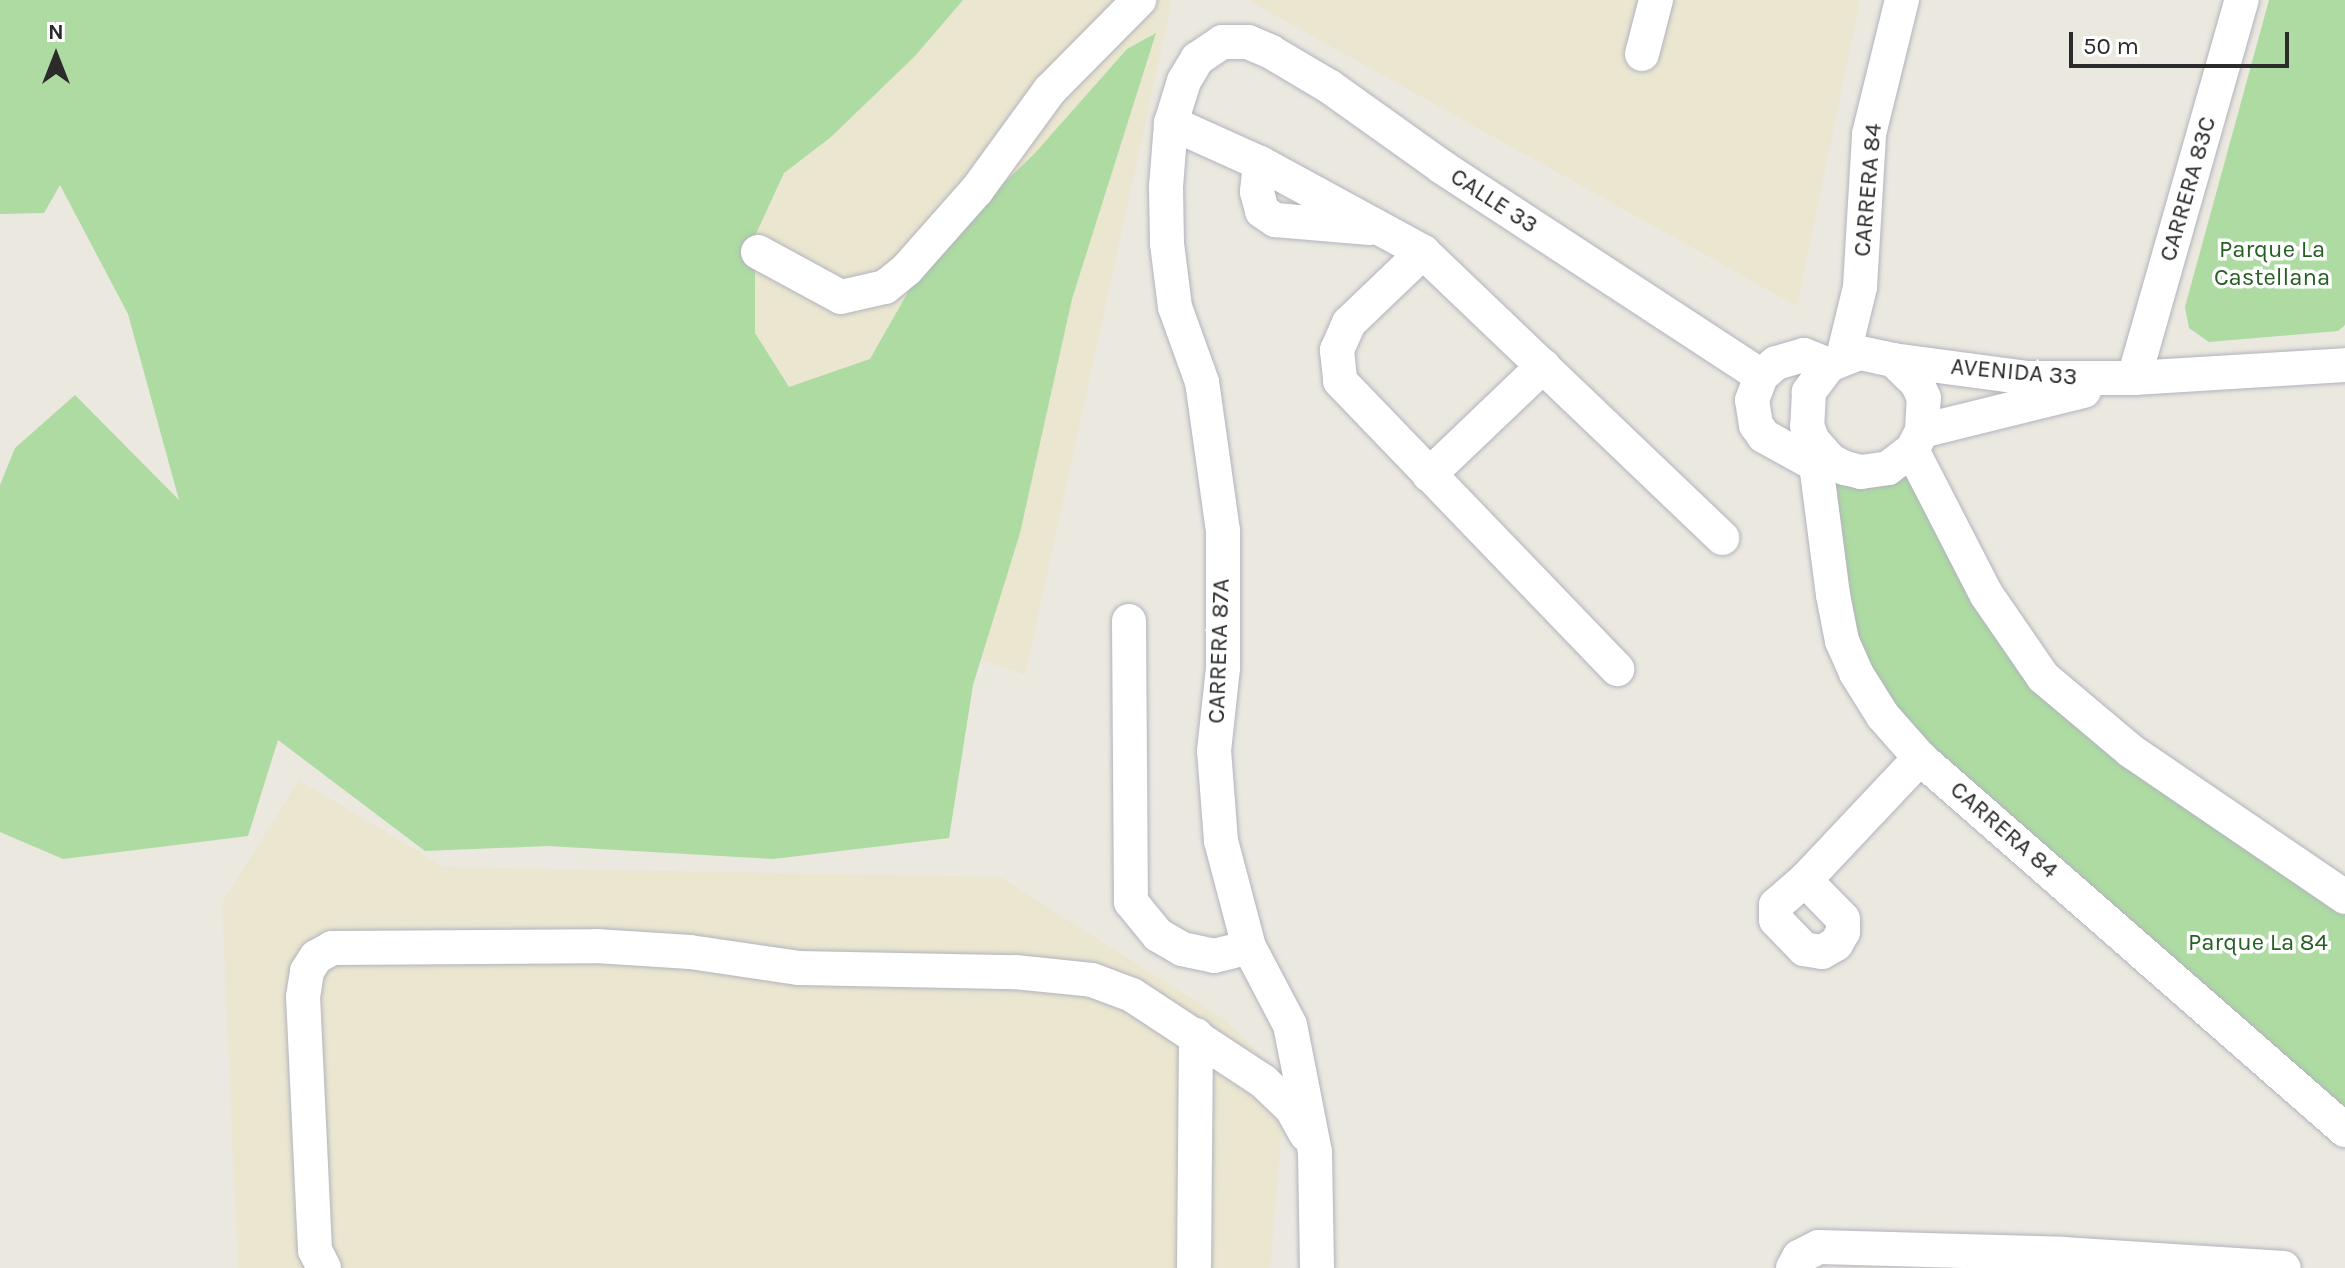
<!DOCTYPE html>
<style>
body{margin:0}
#map{position:relative;width:2345px;height:1268px;overflow:hidden;background:#ebe8df;font-family:Karla,sans-serif}
div>[style]{position:absolute}
.education>*{inset:0;background:#eae6d0}
.green>*{inset:0;background:#addba2}
.roads{filter:drop-shadow(0 0 2px #b2b3bd) drop-shadow(0 0 2px #b2b3bd)}
.minor>*{height:34px;margin:-17px;padding:0 17px;transform-origin:17px;border-radius:17px;background:#fff}
span{translate:-50% -50%;white-space:nowrap;text-align:center;line-height:1.15;-webkit-text-stroke:7px #fff;paint-order:stroke}
.street-label{font-size:24px;color:#2b2b2b}
.park-label{font-size:24px;color:#266023}
.north{position:absolute;left:16px;top:16px;width:80px;height:80px;-webkit-text-stroke:6px #fff;paint-order:stroke;rotate:0deg;font-size:22px;font-weight:700;line-height:32px;text-align:center;color:#2b2b2b}
.north::after{content:'';display:block;margin:auto;width:28px;height:36px;background:#2b2b2b;clip-path:polygon(50% 0,100% 100%,50% 72%,0 100%)}
.scale{position:absolute;left:2069px;top:32px;width:220px;height:36px;box-sizing:border-box;border:4px solid #2b2b2b;border-top:0;padding-left:10px;font-size:24px;line-height:28px;white-space:nowrap;color:#2b2b2b;-webkit-text-stroke:6px #fff;paint-order:stroke}
</style>
<div id="map">
<div class="education">
<i style="clip-path:polygon(454px 0,1172px 0,1025px 675px,805px 595px)"></i>
<i style="clip-path:polygon(1248px 0,1860px 0,1797px 306px)"></i>
<i style="clip-path:polygon(299px 780px,444px 867px,1000px 877px,1225px 1020px,1286px 1080px,1270px 1268px,238px 1268px,222px 903px)"></i>
</div>
<div class="green">
<i style="clip-path:polygon(0 0,963px 0,915px 56px,831px 137px,784px 173px,755px 236px,755px 333px,789px 387px,870px 359px,928px 257px,1035px 153px,1127px 49px,1156px 33px,1072px 299px,1020px 533px,973px 685px,949px 838px,773px 859px,548px 846px,425px 851px,278px 740px,248px 836px,63px 859px,0 832px,0 485px,15px 448px,75px 395px,179px 500px,128px 314px,60px 185px,44px 213px,0 214px)"></i>
<i style="clip-path:polygon(2269px 0,2345px 0,2345px 325px,2338px 331px,2209px 342px,2189px 328px,2185px 307px)"></i>
<i style="clip-path:polygon(1912px 450px,2043px 677px,2345px 897px,2345px 1130px,1863px 684px,1831px 461px)"></i>
</div>
<div class="roads">
<div class="minor">
<i style="left:1642px;top:54px;width:56px;rotate:-75.5deg"></i>
<i style="left:1171px;top:123px;width:98px;rotate:24.2deg"></i>
<i style="left:1260px;top:163px;width:186px;rotate:28.6deg"></i>
<i style="left:1423px;top:252px;width:414px;rotate:43.7deg"></i>
<i style="left:1260px;top:163px;width:29px;rotate:96deg"></i>
<i style="left:1257px;top:192px;width:20px;rotate:75deg"></i>
<i style="left:1262px;top:211px;width:16px;rotate:35deg"></i>
<i style="left:1275px;top:220px;width:95px;rotate:4.8deg"></i>
<i style="left:758px;top:252px;width:94px;rotate:28.5deg"></i>
<i style="left:841px;top:297px;width:45px;rotate:-12.8deg"></i>
<i style="left:885px;top:287px;width:28px;rotate:-39deg"></i>
<i style="left:907px;top:269px;width:106px;rotate:-48.5deg"></i>
<i style="left:977px;top:190px;width:124px;rotate:-53.9deg"></i>
<i style="left:1050px;top:90px;width:127px;rotate:-45.3deg"></i>
<i style="left:1423px;top:252px;width:103px;rotate:136.2deg"></i>
<i style="left:1349px;top:323px;width:30px;rotate:114deg"></i>
<i style="left:1337px;top:350px;width:31px;rotate:84deg"></i>
<i style="left:1340px;top:381px;width:400px;rotate:46.1deg"></i>
<i style="left:1843px;top:357px;width:72px;rotate:-76.3deg"></i>
<i style="left:1860px;top:287px;width:153px;rotate:-86.6deg"></i>
<i style="left:1869px;top:134px;width:138px;rotate:-76.2deg"></i>
<i style="left:1893px;top:360px;width:136px;rotate:7.6deg"></i>
<i style="left:2028px;top:378px;width:106px"></i>
<i style="left:2134px;top:378px;width:211px;rotate:-3.5deg"></i>
<i style="left:2134px;top:378px;width:393px;rotate:-74.1deg"></i>
<i style="left:1922px;top:431px;width:167px;rotate:-13.9deg"></i>
<i style="left:1813px;top:441px;width:27px;rotate:48deg"></i>
<i style="left:1831px;top:461px;width:16px;rotate:27deg"></i>
<i style="left:1845px;top:468px;width:16px;rotate:14deg"></i>
<i style="left:1861px;top:472px;width:27px;rotate:-8deg"></i>
<i style="left:1888px;top:468px;width:30px;rotate:-37deg"></i>
<i style="left:1912px;top:450px;width:21px;rotate:-62deg"></i>
<i style="left:1922px;top:431px;width:33px;rotate:-87deg"></i>
<i style="left:1924px;top:398px;width:17px;rotate:-115deg"></i>
<i style="left:1917px;top:383px;width:33px;rotate:-136deg"></i>
<i style="left:1893px;top:360px;width:35px;rotate:-168deg"></i>
<i style="left:1859px;top:353px;width:32px;rotate:158deg"></i>
<i style="left:1829px;top:365px;width:34px;rotate:127deg"></i>
<i style="left:1809px;top:392px;width:34px;rotate:93deg"></i>
<i style="left:1807px;top:426px;width:16px;rotate:68deg"></i>
<i style="left:1813px;top:441px;width:155px;rotate:82.6deg"></i>
<i style="left:1833px;top:595px;width:47px;rotate:78.9deg"></i>
<i style="left:1842px;top:641px;width:35px;rotate:66deg"></i>
<i style="left:1856px;top:673px;width:51px;rotate:57.9deg"></i>
<i style="left:1883px;top:716px;width:56px;rotate:48.6deg"></i>
<i style="left:1920px;top:758px;width:565px;rotate:41.2deg"></i>
<i style="left:1912px;top:450px;width:162px;rotate:62.8deg"></i>
<i style="left:1986px;top:594px;width:101px;rotate:55.5deg"></i>
<i style="left:2043px;top:677px;width:115px;rotate:40.1deg"></i>
<i style="left:2131px;top:751px;width:259px;rotate:34.3deg"></i>
<i style="left:1816px;top:465px;width:60px;rotate:-150.9deg"></i>
<i style="left:1764px;top:436px;width:14px;rotate:-126deg"></i>
<i style="left:1756px;top:425px;width:25px;rotate:-99deg"></i>
<i style="left:1752px;top:400px;width:26px;rotate:-69deg"></i>
<i style="left:1761px;top:376px;width:20px;rotate:-41deg"></i>
<i style="left:1776px;top:363px;width:29px;rotate:-16deg"></i>
<i style="left:1804px;top:355px;width:27px;rotate:22deg"></i>
<i style="left:1429px;top:475px;width:158px;rotate:-43.7deg"></i>
<i style="left:1129px;top:621px;width:281px;rotate:89.6deg"></i>
<i style="left:1131px;top:902px;width:43px;rotate:50.7deg"></i>
<i style="left:1158px;top:935px;width:28px;rotate:30deg"></i>
<i style="left:1182px;top:949px;width:33px;rotate:12deg"></i>
<i style="left:1214px;top:956px;width:36px;rotate:-14deg"></i>
<i style="left:1805px;top:880px;width:54px;rotate:45.7deg"></i>
<i style="left:1843px;top:919px;width:13px;rotate:90deg"></i>
<i style="left:1843px;top:932px;width:14px;rotate:120deg"></i>
<i style="left:1836px;top:944px;width:16px;rotate:150deg"></i>
<i style="left:1822px;top:952px;width:18px;rotate:-171deg"></i>
<i style="left:1804px;top:949px;width:40px;rotate:-134deg"></i>
<i style="left:1776px;top:920px;width:15px;rotate:-90deg"></i>
<i style="left:1776px;top:905px;width:38px;rotate:-41deg"></i>
<i style="left:1805px;top:880px;width:168px;rotate:-46.7deg"></i>
<i style="left:324px;top:1268px;width:20px;rotate:-117deg"></i>
<i style="left:315px;top:1250px;width:253px;rotate:-92.7deg"></i>
<i style="left:303px;top:997px;width:26px;rotate:-81deg"></i>
<i style="left:307px;top:971px;width:17px;rotate:-57deg"></i>
<i style="left:316px;top:957px;width:18px;rotate:-29deg"></i>
<i style="left:332px;top:948px;width:264px;rotate:-0.4deg"></i>
<i style="left:596px;top:946px;width:94px;rotate:3.7deg"></i>
<i style="left:690px;top:952px;width:109px;rotate:8.4deg"></i>
<i style="left:798px;top:968px;width:217px;rotate:1.1deg"></i>
<i style="left:1015px;top:972px;width:77px;rotate:5.9deg"></i>
<i style="left:1092px;top:980px;width:43px;rotate:20.6deg"></i>
<i style="left:1132px;top:995px;width:157px;rotate:33.3deg"></i>
<i style="left:1263px;top:1081px;width:40px;rotate:44deg"></i>
<i style="left:1292px;top:1109px;width:29px;rotate:61deg"></i>
<i style="left:1194px;top:1268px;width:233px;rotate:-89.5deg"></i>
<i style="left:1317px;top:1268px;width:116px;rotate:-91deg"></i>
<i style="left:1315px;top:1152px;width:129px;rotate:-101.1deg"></i>
<i style="left:1290px;top:1025px;width:88px;rotate:-117.7deg"></i>
<i style="left:1249px;top:947px;width:110px;rotate:-104.8deg"></i>
<i style="left:1221px;top:841px;width:90px;rotate:-94.4deg"></i>
<i style="left:1214px;top:751px;width:83px;rotate:-83.8deg"></i>
<i style="left:1223px;top:668px;width:137px;rotate:-90deg"></i>
<i style="left:1223px;top:531px;width:150px;rotate:-98deg"></i>
<i style="left:1202px;top:382px;width:80px;rotate:-109.8deg"></i>
<i style="left:1175px;top:307px;width:64px;rotate:-97.2deg"></i>
<i style="left:1167px;top:244px;width:57px;rotate:-91deg"></i>
<i style="left:1166px;top:187px;width:64px;rotate:-85.5deg"></i>
<i style="left:1171px;top:123px;width:44px;rotate:-72.8deg"></i>
<i style="left:1184px;top:81px;width:26px;rotate:-59deg"></i>
<i style="left:1197px;top:59px;width:30px;rotate:-34deg"></i>
<i style="left:1222px;top:42px;width:26px"></i>
<i style="left:1248px;top:42px;width:25px;rotate:23deg"></i>
<i style="left:1271px;top:52px;width:69px;rotate:30.7deg"></i>
<i style="left:1330px;top:87px;width:138px;rotate:35.5deg"></i>
<i style="left:1442px;top:167px;width:381px;rotate:33.2deg"></i>
<i style="left:1793px;top:1268px;width:13px;rotate:-61deg"></i>
<i style="left:1799px;top:1257px;width:22px;rotate:-27deg"></i>
<i style="left:1819px;top:1247px;width:244px;rotate:1.6deg"></i>
<i style="left:2063px;top:1254px;width:221px;rotate:3.6deg"></i>
</div>
</div>
<div class="street-label">
<span style="left:2188px;top:189px;rotate:-74deg">CARRERA 83C</span>
<span style="left:1868px;top:190px;rotate:-85deg">CARRERA 84</span>
<span style="left:1494px;top:201px;rotate:33deg">CALLE 33</span>
<span style="left:2014px;top:372px;rotate:5deg">AVENIDA 33</span>
<span style="left:1219px;top:651px;rotate:-88deg">CARRERA 87A</span>
<span style="left:2004px;top:830px;rotate:41deg">CARRERA 84</span>
</div>
<div class="park-label">
<span style="left:2272px;top:264px">Parque La<br>Castellana</span>
<span style="left:2258px;top:943px">Parque La 84</span>
</div>
<div class="north">N</div>
<div class="scale">50 m</div>
</div>
